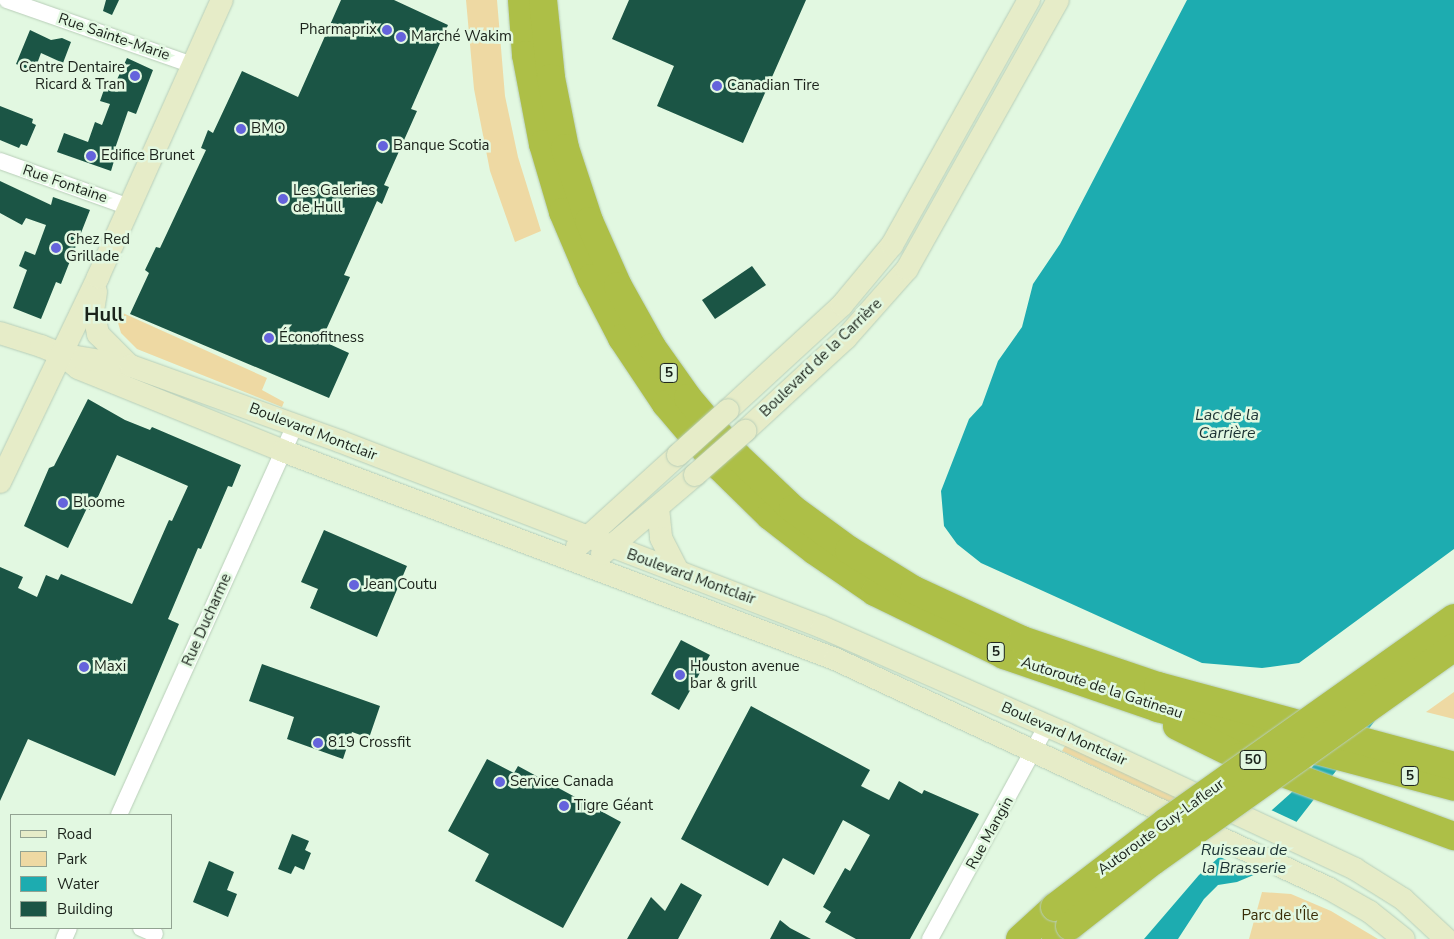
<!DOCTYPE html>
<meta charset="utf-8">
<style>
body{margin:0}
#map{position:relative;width:1454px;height:939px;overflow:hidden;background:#e2f8e1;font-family:"Nunito Sans",sans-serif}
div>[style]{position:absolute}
.green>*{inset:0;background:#eed9a3}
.water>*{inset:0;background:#1dacb0}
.pier>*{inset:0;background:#e2f8e1}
.building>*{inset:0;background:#1b5545}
.roads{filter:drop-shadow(0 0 1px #b8ceb8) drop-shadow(0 0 1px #b8ceb8)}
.street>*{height:16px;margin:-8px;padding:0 8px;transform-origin:8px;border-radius:8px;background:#fff}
.secondary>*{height:22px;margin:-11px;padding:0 11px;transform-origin:11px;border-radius:11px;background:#e6ecc8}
.highway>*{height:28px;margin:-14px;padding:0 14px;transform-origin:14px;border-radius:14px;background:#adbf47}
.bridges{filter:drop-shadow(0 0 1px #b8ceb8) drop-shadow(0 0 1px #b8ceb8)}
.secondary-bridge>*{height:22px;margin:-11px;padding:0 11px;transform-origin:11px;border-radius:11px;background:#e6ecc8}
.highway-bridge>*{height:28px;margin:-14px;padding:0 14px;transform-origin:14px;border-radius:14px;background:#adbf47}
.dots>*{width:14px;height:14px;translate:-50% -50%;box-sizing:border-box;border:2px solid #e2f8e1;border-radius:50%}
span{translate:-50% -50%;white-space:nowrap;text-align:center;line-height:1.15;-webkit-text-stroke:5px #e2f8e1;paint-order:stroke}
.shield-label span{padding:1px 4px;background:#e2f8e1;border:1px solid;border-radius:4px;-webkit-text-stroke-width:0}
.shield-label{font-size:14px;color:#1b231b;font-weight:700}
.poi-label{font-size:15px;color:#1b231b}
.right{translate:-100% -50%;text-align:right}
.left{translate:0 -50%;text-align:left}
.street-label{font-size:15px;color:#1b231b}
.park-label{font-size:15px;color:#382c05}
.water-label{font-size:16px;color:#1c3233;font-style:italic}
.district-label{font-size:20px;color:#1b231b;font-weight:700}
.legend{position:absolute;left:10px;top:814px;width:162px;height:115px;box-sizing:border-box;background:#e2f8e1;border:1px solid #92a392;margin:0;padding:6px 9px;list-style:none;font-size:15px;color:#1b231b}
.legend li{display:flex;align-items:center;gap:10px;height:25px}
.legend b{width:25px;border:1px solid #92a392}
</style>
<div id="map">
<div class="green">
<i style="clip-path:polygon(466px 0,497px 0,505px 96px,518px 157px,541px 231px,515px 242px,490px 171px,474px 89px)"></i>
<i style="clip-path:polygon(114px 309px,267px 378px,262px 390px,284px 402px,282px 407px,137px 349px,121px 333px)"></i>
<i style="clip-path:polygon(1454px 692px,1454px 719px,1426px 712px)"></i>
<i style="clip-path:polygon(1066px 744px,1177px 797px,1169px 802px,1062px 751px)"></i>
<i style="clip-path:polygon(1262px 892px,1291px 894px,1331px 911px,1378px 939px,1249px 939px)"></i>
</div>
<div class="water">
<i style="clip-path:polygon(1187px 0,1454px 0,1454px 549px,1299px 663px,1262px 668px,1202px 663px,981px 563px,957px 544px,944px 526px,941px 491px,969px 419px,982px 405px,998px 361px,1022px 327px,1033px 284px,1060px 244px)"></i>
<i style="clip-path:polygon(1373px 692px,1381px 713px,1256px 874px,1237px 882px,1218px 885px,1204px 899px,1178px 939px,1144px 939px,1199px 875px,1291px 793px)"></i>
</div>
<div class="pier">
<i style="clip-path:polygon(1269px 809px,1299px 823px,1258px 875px,1218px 856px)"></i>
</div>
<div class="building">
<i style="clip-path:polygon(106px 0,119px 0,112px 15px,103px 11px)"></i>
<i style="clip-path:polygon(341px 0,394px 0,448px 25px,411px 109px,417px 111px,384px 185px,389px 187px,382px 204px,377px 201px,344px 275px,350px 277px,326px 330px,331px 333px,327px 343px,349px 353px,329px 398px,130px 314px,149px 273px,145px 270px,156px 247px,160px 248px,206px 150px,201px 148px,208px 130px,213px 133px,242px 71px,298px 97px)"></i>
<i style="clip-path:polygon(629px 0,806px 0,743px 143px,657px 106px,674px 66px,612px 39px)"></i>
<i style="clip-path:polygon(30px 30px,51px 40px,62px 38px,71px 42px,63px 63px,41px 53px,34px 72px,16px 64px)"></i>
<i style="clip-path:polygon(127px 58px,153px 70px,136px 114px,128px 111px,111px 160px,114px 161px,111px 171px,57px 152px,64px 133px,88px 142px,95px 122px,102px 125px,110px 104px,100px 101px,106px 84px,114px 86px)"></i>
<i style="clip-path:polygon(0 106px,33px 119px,32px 123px,36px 125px,27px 146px,21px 144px,19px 148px,0 140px)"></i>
<i style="clip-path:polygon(0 181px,51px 205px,53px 197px,90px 210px,61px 284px,56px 282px,41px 319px,13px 308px,27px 270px,19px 266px,25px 251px,35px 255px,46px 225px,26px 218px,22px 225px,0 213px)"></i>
<i style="clip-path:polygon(752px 266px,766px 285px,715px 319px,702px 300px)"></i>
<i style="clip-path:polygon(88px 399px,125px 420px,150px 430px,152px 427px,241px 465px,232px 487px,228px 486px,201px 549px,198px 548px,168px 619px,179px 624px,115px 776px,28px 739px,0 801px,0 567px,23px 577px,18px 588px,37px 597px,46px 575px,58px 580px,61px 574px,132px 604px,169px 520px,172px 521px,188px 486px,117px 455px,97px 499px,94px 498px,90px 510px,87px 508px,68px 548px,24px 526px,49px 468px,54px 466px)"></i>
<i style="clip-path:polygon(324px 530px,407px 566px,377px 637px,310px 608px,318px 589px,301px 582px)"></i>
<i style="clip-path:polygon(681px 640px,710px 655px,679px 710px,651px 694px)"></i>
<i style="clip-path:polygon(262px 664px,380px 706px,369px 738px,352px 732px,343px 759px,287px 739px,294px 717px,249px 701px)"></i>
<i style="clip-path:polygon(751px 706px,870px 770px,861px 786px,889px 800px,899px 781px,922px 794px,924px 790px,979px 814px,910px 939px,856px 939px,825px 922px,831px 912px,823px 907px,845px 868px,850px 871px,870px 835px,843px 820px,814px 875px,783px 858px,768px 886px,681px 839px)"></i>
<i style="clip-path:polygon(487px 759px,514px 773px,518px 766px,621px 822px,563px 928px,475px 881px,489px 854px,448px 831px)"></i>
<i style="clip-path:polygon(292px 834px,309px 841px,305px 850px,311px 853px,304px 870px,295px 866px,291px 874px,278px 869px)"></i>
<i style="clip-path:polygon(209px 861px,234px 872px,227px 890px,237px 894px,228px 917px,193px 902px)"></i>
<i style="clip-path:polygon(681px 883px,702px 895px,678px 939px,627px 939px,651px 897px,665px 911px)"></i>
<i style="clip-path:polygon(780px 920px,790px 928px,811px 939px,770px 939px)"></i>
</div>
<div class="roads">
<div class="street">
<i style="left:7px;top:0;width:197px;rotate:19.3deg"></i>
<i style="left:0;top:161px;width:137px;rotate:19.6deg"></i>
<i style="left:119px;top:815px;width:428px;rotate:-65.7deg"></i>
<i style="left:141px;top:928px;width:15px;rotate:23deg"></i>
<i style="left:64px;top:939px;width:12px;rotate:-66deg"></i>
<i style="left:930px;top:939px;width:244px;rotate:-61.3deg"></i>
</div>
<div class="secondary">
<i style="left:96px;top:292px;width:18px;rotate:99deg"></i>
<i style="left:93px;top:310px;width:25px;rotate:78deg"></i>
<i style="left:98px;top:334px;width:42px;rotate:45deg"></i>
<i style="left:0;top:333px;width:43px;rotate:17.6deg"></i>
<i style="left:41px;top:346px;width:22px;rotate:22deg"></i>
<i style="left:61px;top:354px;width:22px;rotate:39deg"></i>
<i style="left:78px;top:368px;width:221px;rotate:22deg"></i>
<i style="left:283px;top:451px;width:590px;rotate:20.65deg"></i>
<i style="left:835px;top:659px;width:544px;rotate:24.92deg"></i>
<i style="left:1328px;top:888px;width:48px;rotate:29.7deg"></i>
<i style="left:1370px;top:912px;width:43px;rotate:38.5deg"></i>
<i style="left:65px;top:355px;width:67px;rotate:9.5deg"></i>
<i style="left:131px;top:366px;width:221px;rotate:19.8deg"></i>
<i style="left:339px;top:441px;width:518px;rotate:21.06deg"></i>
<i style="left:822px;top:627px;width:266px;rotate:23.7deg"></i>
<i style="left:1066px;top:734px;width:319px;rotate:25deg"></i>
<i style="left:1355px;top:869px;width:57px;rotate:32deg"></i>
<i style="left:1403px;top:899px;width:59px;rotate:42.9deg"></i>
<i style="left:728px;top:410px;width:155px;rotate:-42.6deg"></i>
<i style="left:842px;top:305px;width:78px;rotate:-50.2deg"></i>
<i style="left:892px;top:245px;width:281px;rotate:-60.8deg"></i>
<i style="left:745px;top:431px;width:137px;rotate:-42.6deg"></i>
<i style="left:846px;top:338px;width:92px;rotate:-48.5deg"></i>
<i style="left:907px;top:269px;width:308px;rotate:-60.7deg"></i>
<i style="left:0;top:482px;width:227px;rotate:-64.4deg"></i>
<i style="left:98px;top:277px;width:303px;rotate:-65.9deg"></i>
<i style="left:658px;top:508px;width:30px;rotate:84deg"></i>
<i style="left:661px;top:538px;width:38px;rotate:63deg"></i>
<i style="left:577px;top:547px;width:137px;rotate:-42.3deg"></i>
<i style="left:602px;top:554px;width:122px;rotate:-40.3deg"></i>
</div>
<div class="highway">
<i style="left:522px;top:0;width:55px;rotate:85.8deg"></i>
<i style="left:526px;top:55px;width:91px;rotate:79.2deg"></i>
<i style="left:543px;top:144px;width:71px;rotate:73.6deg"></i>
<i style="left:563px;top:212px;width:72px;rotate:67deg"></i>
<i style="left:591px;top:278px;width:68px;rotate:62.7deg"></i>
<i style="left:622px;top:338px;width:79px;rotate:56.3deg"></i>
<i style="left:666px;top:404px;width:82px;rotate:49.5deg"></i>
<i style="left:719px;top:466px;width:71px;rotate:44.4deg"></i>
<i style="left:770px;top:516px;width:57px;rotate:37.9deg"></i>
<i style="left:815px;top:551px;width:73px;rotate:34.3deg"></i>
<i style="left:875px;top:592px;width:144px;rotate:26deg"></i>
<i style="left:1004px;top:655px;width:163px;rotate:19deg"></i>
<i style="left:1158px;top:708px;width:306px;rotate:14.9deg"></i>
<i style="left:543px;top:0;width:78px;rotate:84.1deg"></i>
<i style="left:551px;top:78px;width:71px;rotate:78.7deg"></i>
<i style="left:565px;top:148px;width:77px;rotate:71.8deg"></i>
<i style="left:589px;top:221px;width:71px;rotate:66deg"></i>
<i style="left:618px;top:286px;width:70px;rotate:60.9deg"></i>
<i style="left:652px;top:347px;width:62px;rotate:54.8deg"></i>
<i style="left:688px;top:398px;width:77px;rotate:49.7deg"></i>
<i style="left:738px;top:457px;width:76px;rotate:43.4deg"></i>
<i style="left:793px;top:509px;width:69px;rotate:36.2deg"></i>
<i style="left:849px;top:550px;width:76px;rotate:31.6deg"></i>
<i style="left:914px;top:590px;width:119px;rotate:24.8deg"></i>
<i style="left:1022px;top:640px;width:144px;rotate:18.7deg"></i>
<i style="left:1158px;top:686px;width:307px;rotate:15.1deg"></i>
<i style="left:1177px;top:726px;width:70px;rotate:26.2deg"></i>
<i style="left:1240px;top:757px;width:228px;rotate:20.3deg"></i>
<i style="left:1020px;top:939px;width:47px;rotate:-42.4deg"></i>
<i style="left:1056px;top:939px;width:19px;rotate:-43deg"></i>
</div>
</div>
<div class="bridges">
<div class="secondary-bridge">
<i style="left:678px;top:455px;width:67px;rotate:-42deg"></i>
<i style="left:695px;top:475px;width:67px;rotate:-41.3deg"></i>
</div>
<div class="highway-bridge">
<i style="left:1055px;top:907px;width:140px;rotate:-37.4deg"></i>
<i style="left:1166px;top:822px;width:353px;rotate:-35.3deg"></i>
<i style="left:1070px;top:926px;width:105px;rotate:-38.1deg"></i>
<i style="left:1153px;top:861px;width:369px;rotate:-35.4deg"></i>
</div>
</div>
<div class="dots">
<i style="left:387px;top:30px;background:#6563dc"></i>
<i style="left:401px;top:37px;background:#6563dc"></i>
<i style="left:135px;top:76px;background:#6563dc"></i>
<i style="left:717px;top:86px;background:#6563dc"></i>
<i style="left:241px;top:129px;background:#6563dc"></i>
<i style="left:383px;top:146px;background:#6563dc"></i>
<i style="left:91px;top:156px;background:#6563dc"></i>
<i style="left:283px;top:199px;background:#6563dc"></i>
<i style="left:56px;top:248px;background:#6563dc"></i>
<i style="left:269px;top:338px;background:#6563dc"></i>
<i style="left:63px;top:503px;background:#6563dc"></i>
<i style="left:354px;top:585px;background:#6563dc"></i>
<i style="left:84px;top:667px;background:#6563dc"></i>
<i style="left:680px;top:675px;background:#6563dc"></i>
<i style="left:318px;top:743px;background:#6563dc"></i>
<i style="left:500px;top:782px;background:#6563dc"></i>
<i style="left:564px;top:806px;background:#6563dc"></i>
</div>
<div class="shield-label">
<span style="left:669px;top:373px">5</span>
<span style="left:996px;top:652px">5</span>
<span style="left:1253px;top:760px">50</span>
<span style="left:1410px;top:776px">5</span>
</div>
<div class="poi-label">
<span class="right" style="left:377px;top:30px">Pharmaprix</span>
<span class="left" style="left:411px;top:37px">Marché Wakim</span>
<span class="right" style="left:125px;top:76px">Centre Dentaire<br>Ricard &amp; Tran</span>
<span class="left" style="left:727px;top:86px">Canadian Tire</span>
<span class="left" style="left:251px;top:129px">BMO</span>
<span class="left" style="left:393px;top:146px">Banque Scotia</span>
<span class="left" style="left:101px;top:156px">Edifice Brunet</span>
<span class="left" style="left:293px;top:199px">Les Galeries<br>de Hull</span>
<span class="left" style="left:66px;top:248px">Chez Red<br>Grillade</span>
<span class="left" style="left:279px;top:338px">Éconofitness</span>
<span class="left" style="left:73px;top:503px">Bloome</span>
<span class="left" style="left:364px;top:585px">Jean Coutu</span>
<span class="left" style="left:690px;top:675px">Houston avenue<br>bar &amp; grill</span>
<span class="left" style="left:94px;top:667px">Maxi</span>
<span class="left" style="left:328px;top:743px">819 Crossfit</span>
<span class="left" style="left:510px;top:782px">Service Canada</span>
<span class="left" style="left:574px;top:806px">Tigre Géant</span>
</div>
<div class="street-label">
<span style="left:114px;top:37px;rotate:19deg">Rue Sainte-Marie</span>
<span style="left:65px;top:184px;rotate:19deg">Rue Fontaine</span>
<span style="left:821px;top:358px;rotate:-44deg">Boulevard de la Carrière</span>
<span style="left:313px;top:432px;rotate:21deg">Boulevard Montclair</span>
<span style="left:691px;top:577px;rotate:20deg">Boulevard Montclair</span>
<span style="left:207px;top:620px;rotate:-66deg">Rue Ducharme</span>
<span style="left:1102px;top:688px;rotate:18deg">Autoroute de la Gatineau</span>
<span style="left:1064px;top:734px;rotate:24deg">Boulevard Montclair</span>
<span style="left:1161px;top:827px;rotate:-36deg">Autoroute Guy-Lafleur</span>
<span style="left:990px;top:833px;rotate:-61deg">Rue Mangin</span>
</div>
<div class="park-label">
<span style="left:1280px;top:916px">Parc de l'Île</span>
</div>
<div class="water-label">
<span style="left:1227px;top:424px">Lac de la<br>Carrière</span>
<span style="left:1244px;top:859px">Ruisseau de<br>la Brasserie</span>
</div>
<div class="district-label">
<span style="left:104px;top:314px">Hull</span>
</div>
<ul class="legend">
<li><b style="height:6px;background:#e6ecc8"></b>Road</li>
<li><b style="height:14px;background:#eed9a3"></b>Park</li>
<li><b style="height:14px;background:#1dacb0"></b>Water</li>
<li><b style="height:14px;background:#1b5545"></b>Building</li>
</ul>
</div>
